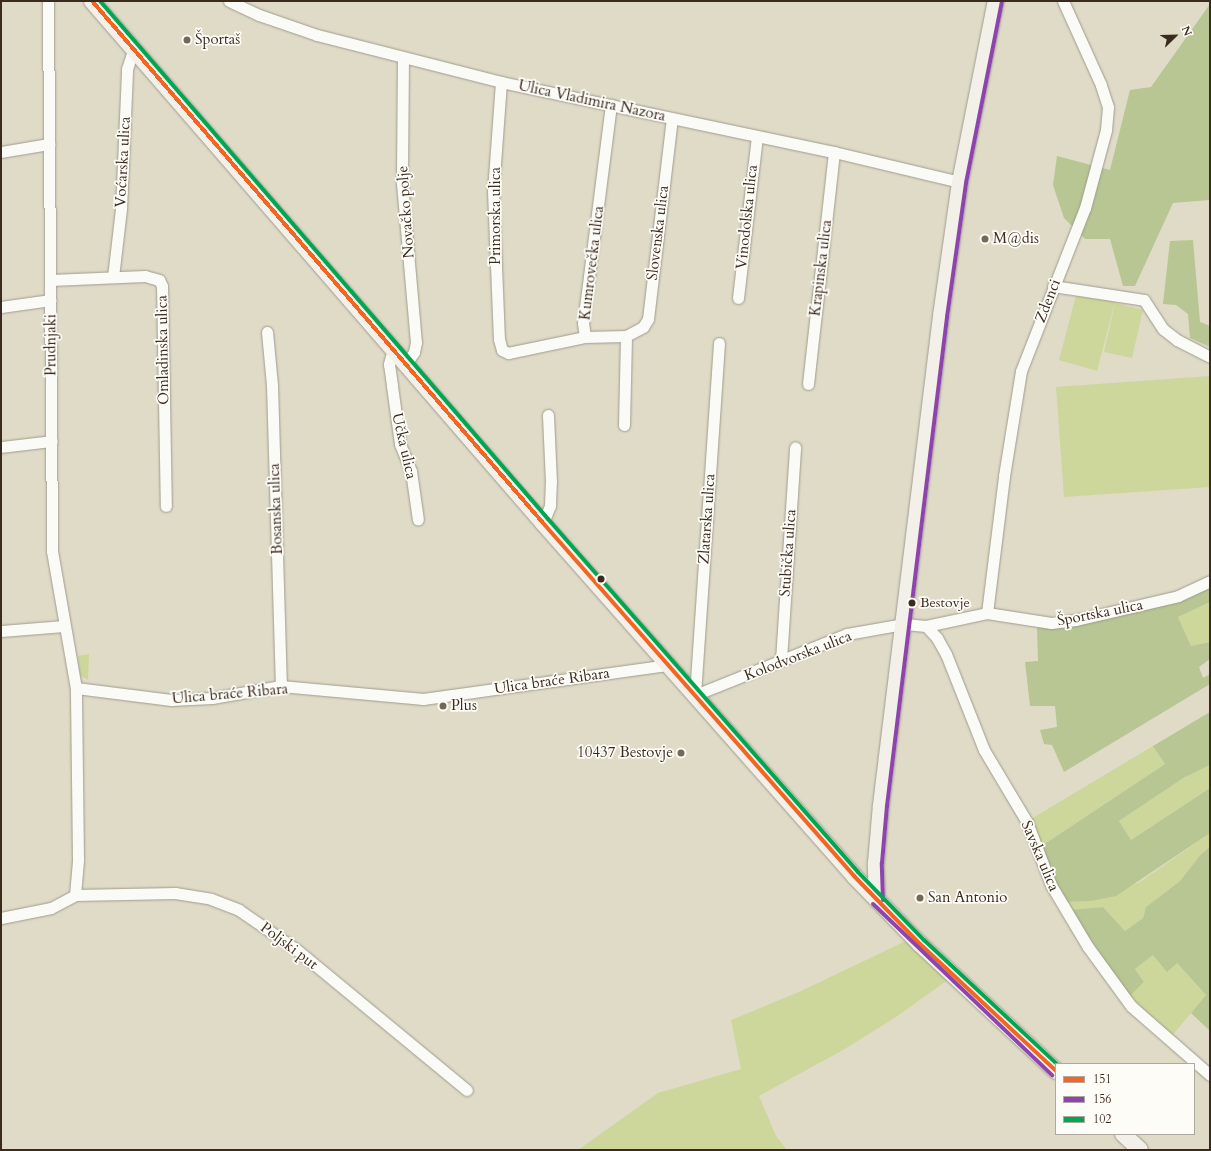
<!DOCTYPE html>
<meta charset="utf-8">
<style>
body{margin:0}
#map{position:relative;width:1211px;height:1151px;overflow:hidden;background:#dfdbc7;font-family:Cardo,serif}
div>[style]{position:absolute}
.green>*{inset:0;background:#cdd79b}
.forest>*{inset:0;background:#b7c693}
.roads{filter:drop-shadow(0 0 1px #a09c8f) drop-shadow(0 0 1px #a09c8f)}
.street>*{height:11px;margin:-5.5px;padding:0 5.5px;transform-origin:5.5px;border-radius:5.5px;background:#fafaf7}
.secondary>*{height:16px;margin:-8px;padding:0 8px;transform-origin:8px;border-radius:8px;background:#f3f0e9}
.bus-1>*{height:4px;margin:-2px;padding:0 2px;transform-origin:2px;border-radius:2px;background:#f26522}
.bus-2>*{height:4px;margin:-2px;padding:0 2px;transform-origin:2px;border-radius:2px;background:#8e44ad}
.bus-3>*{height:4px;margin:-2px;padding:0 2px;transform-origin:2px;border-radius:2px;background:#00a651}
.dots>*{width:11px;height:11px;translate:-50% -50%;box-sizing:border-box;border:2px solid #fdfcf7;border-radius:50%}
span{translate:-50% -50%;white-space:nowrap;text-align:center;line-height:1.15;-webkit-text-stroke:3.5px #fdfcf7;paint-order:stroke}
.bus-label{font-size:14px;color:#3b2a1e}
.left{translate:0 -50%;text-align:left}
.poi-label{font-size:15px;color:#3b2a1e}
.right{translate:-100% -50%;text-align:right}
.street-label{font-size:15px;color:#3b2a1e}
.frame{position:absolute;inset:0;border:2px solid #3b2a1e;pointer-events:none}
.legend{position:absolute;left:1055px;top:1063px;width:140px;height:72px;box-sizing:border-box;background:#fdfcf7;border:1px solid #afa8a0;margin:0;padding:5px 7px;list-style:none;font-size:12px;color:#3b2a1e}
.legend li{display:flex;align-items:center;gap:8px;height:20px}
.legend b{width:20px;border:1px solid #afa8a0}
.north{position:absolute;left:1155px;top:16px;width:40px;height:40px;-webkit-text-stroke:3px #fdfcf7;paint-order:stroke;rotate:67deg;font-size:11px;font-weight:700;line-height:16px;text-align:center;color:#3b2a1e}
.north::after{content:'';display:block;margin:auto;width:14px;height:18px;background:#3b2a1e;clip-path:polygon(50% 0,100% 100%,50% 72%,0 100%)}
</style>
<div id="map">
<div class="green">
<i style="clip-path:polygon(1077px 292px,1115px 302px,1097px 371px,1059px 360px)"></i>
<i style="clip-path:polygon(1115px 303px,1143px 310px,1132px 358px,1104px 352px)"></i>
<i style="clip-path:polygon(1210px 376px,1210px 487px,1064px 497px,1056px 387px)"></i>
<i style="clip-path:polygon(1210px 602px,1210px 642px,1191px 646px,1178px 617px)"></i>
<i style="clip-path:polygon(89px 654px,88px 680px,80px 675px,78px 656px)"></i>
<i style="clip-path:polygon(1153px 746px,1165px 764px,1040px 847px,1031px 819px)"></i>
<i style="clip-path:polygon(1210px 765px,1210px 788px,1131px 840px,1119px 821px,1185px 777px)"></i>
<i style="clip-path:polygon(1210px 833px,1210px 847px,1201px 854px,1180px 881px,1146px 907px,1143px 918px,1125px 931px,1103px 907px,1070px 910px,1065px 902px,1091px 901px,1140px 882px)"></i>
<i style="clip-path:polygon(908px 940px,949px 979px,896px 1017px,843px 1050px,759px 1096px,776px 1136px,787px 1150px,578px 1150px,658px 1093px,741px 1069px,731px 1020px,799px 992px)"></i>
<i style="clip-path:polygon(1153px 955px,1177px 963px,1206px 995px,1171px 1037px,1130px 996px,1144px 982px,1135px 969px)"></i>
</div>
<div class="forest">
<i style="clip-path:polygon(1210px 4px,1210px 200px,1173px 203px,1135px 286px,1123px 286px,1110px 239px,1085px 239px,1064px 218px,1053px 185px,1057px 156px,1110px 170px,1130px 90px,1151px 87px)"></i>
<i style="clip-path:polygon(1193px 240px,1200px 322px,1210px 326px,1210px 347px,1190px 338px,1188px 314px,1176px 305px,1163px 304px,1170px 241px)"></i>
<i style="clip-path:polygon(1210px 587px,1210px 602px,1178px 617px,1191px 646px,1210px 642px,1210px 659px,1199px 667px,1203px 678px,1210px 674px,1210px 684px,1064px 772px,1052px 745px,1044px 744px,1040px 730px,1057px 727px,1055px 706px,1030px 706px,1025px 662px,1038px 661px,1037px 627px,1077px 625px,1162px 605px)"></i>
<i style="clip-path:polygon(1210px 712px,1210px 765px,1185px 777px,1119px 821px,1131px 840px,1210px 788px,1210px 833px,1116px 896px,1091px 901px,1065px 902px,1054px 883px,1040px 847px,1165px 764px,1153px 746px)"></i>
<i style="clip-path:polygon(1210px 847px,1210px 1029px,1209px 1030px,1191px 1013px,1206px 995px,1177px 963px,1167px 972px,1153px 955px,1135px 969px,1144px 982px,1130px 996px,1070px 910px,1103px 907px,1125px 931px,1143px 918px,1146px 907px,1180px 881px,1201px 854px)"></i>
</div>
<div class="roads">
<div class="street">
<i style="left:48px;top:1px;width:550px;rotate:89.58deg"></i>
<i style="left:52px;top:551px;width:139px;rotate:80.1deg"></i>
<i style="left:229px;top:1px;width:33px;rotate:25deg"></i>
<i style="left:259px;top:15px;width:61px;rotate:19deg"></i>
<i style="left:317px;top:35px;width:190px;rotate:14.3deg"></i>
<i style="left:501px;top:82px;width:340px;rotate:11.9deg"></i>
<i style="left:834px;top:152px;width:130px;rotate:13.4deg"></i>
<i style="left:403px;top:58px;width:125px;rotate:90.5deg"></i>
<i style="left:402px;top:183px;width:160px;rotate:85deg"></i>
<i style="left:416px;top:342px;width:10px;rotate:101deg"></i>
<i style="left:414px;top:352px;width:14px;rotate:124deg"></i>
<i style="left:501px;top:82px;width:109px;rotate:94.2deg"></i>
<i style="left:493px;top:191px;width:148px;rotate:87.7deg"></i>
<i style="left:499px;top:339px;width:11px;rotate:75deg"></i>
<i style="left:502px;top:350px;width:7px;rotate:27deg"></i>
<i style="left:508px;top:353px;width:79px;rotate:-11.7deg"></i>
<i style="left:585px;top:337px;width:14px;rotate:-98deg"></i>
<i style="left:583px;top:323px;width:220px;rotate:-82.7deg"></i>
<i style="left:1px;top:152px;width:49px;rotate:-9.5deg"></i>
<i style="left:113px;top:277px;width:68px;rotate:-83.3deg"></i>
<i style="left:121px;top:209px;width:140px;rotate:-87.5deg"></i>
<i style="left:127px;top:69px;width:22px;rotate:-72deg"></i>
<i style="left:51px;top:280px;width:94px;rotate:-2.4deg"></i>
<i style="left:145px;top:276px;width:15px;rotate:16deg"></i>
<i style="left:159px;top:280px;width:7px;rotate:63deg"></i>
<i style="left:162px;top:286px;width:220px;rotate:89deg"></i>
<i style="left:1053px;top:286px;width:92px;rotate:8.7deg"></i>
<i style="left:1144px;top:300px;width:35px;rotate:57deg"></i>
<i style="left:1163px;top:329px;width:18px;rotate:38deg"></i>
<i style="left:1177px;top:340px;width:37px;rotate:27deg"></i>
<i style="left:738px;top:298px;width:162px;rotate:-83.3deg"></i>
<i style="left:1px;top:307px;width:50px;rotate:-8deg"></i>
<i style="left:267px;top:332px;width:53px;rotate:84.6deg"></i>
<i style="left:272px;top:385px;width:301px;rotate:88.3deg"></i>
<i style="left:585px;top:337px;width:41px;rotate:-1.4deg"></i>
<i style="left:626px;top:336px;width:19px;rotate:-28deg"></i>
<i style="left:643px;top:327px;width:9px;rotate:-58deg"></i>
<i style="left:648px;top:319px;width:202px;rotate:-83.2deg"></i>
<i style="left:719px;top:343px;width:353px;rotate:93.9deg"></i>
<i style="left:695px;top:695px;width:164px;rotate:-21.9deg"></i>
<i style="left:847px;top:634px;width:58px;rotate:-10deg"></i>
<i style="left:904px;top:624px;width:22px;rotate:5deg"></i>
<i style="left:926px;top:626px;width:62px;rotate:-12deg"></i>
<i style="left:987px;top:613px;width:65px;rotate:8.9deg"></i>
<i style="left:1051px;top:623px;width:25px;rotate:-7deg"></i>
<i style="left:1076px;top:620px;width:105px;rotate:-13.2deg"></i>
<i style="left:1178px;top:596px;width:35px;rotate:-25deg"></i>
<i style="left:393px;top:349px;width:16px;rotate:105deg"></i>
<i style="left:389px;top:364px;width:22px;rotate:82deg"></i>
<i style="left:392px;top:386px;width:59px;rotate:82.1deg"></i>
<i style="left:400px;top:444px;width:29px;rotate:68deg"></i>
<i style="left:411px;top:471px;width:49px;rotate:81.9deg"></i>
<i style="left:808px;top:384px;width:233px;rotate:-83.6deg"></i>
<i style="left:624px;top:425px;width:89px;rotate:-88.7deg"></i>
<i style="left:1px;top:447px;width:51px;rotate:-6.7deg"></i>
<i style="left:543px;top:523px;width:18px;rotate:-68deg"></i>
<i style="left:550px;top:506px;width:24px;rotate:-88deg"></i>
<i style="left:551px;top:482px;width:67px;rotate:-92.6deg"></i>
<i style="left:987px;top:613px;width:138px;rotate:-82.9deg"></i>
<i style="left:1004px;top:476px;width:106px;rotate:-80.8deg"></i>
<i style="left:1021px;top:371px;width:175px;rotate:-68.6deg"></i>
<i style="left:1085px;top:208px;width:81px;rotate:-74.9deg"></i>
<i style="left:1106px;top:130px;width:23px;rotate:-85deg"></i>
<i style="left:1108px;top:107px;width:23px;rotate:-108deg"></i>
<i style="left:1101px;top:85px;width:92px;rotate:-114.3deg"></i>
<i style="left:926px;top:626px;width:16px;rotate:47deg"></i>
<i style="left:937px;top:638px;width:18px;rotate:61deg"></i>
<i style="left:946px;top:654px;width:103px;rotate:68.4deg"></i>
<i style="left:984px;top:750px;width:84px;rotate:59.2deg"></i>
<i style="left:1027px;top:822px;width:67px;rotate:69.1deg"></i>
<i style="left:1051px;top:885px;width:72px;rotate:59.2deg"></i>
<i style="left:1088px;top:947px;width:73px;rotate:53.9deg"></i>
<i style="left:1131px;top:1006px;width:105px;rotate:41.1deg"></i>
<i style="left:1px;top:631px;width:63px;rotate:-4.5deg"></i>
<i style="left:781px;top:660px;width:213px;rotate:-86.2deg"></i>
<i style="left:75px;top:895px;width:36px;rotate:-85deg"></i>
<i style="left:78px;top:859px;width:171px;rotate:-90.7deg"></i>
<i style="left:76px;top:688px;width:96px;rotate:7.2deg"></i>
<i style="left:171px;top:700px;width:41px;rotate:-2.8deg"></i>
<i style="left:212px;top:698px;width:70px;rotate:-9.9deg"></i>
<i style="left:281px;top:686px;width:143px;rotate:5.2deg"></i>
<i style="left:423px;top:699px;width:248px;rotate:-7.9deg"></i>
<i style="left:1px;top:918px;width:51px;rotate:-11.3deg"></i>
<i style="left:51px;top:908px;width:27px;rotate:-28deg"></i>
<i style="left:75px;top:895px;width:100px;rotate:-1.1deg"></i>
<i style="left:175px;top:893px;width:36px;rotate:9deg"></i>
<i style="left:211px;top:899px;width:30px;rotate:21deg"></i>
<i style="left:239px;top:910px;width:70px;rotate:34.6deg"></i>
<i style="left:297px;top:950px;width:220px;rotate:39.5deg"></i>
</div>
<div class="secondary">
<i style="left:92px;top:1px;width:690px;rotate:49.17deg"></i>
<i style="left:543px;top:523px;width:470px;rotate:48.6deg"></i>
<i style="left:854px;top:876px;width:95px;rotate:45.9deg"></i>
<i style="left:920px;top:944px;width:186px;rotate:43deg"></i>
<i style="left:877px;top:900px;width:37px;rotate:-92deg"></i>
<i style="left:876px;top:863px;width:58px;rotate:-85.1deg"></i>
<i style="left:881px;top:805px;width:493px;rotate:-83deg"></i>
<i style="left:941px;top:316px;width:135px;rotate:-81.9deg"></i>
<i style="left:960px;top:182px;width:185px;rotate:-78.8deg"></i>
<i style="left:1123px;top:1134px;width:23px;rotate:43deg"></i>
</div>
</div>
<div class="bus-1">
<i style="left:92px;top:1px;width:690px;rotate:49.17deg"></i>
<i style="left:543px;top:523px;width:470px;rotate:48.6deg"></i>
<i style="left:854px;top:876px;width:95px;rotate:45.9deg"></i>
<i style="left:920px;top:944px;width:186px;rotate:43deg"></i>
</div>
<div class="bus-2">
<i style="left:883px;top:900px;width:37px;rotate:-92deg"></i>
<i style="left:882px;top:863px;width:57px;rotate:-85deg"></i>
<i style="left:887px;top:806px;width:493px;rotate:-83deg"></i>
<i style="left:947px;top:317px;width:135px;rotate:-81.9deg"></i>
<i style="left:966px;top:183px;width:185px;rotate:-78.8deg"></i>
<i style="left:873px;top:904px;width:248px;rotate:43.7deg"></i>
</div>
<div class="bus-3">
<i style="left:100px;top:1px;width:685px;rotate:49.14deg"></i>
<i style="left:548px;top:519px;width:470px;rotate:48.7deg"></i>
<i style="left:858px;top:872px;width:95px;rotate:45.9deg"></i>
<i style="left:924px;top:940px;width:182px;rotate:43deg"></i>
</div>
<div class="dots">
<i style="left:187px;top:40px;background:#746859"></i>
<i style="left:985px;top:239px;background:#746859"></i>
<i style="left:601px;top:579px;background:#3b2a1e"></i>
<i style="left:912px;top:603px;background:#3b2a1e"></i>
<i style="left:443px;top:706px;background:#746859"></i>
<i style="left:681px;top:753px;background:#746859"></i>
<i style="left:920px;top:898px;background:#746859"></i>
</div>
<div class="bus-label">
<span class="left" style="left:920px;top:603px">Bestovje</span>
</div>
<div class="poi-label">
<span class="left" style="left:195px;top:40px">Športaš</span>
<span class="left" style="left:993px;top:239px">M@dis</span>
<span class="left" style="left:451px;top:706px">Plus</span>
<span class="right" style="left:673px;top:753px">10437 Bestovje</span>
<span class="left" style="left:928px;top:898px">San Antonio</span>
</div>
<div class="street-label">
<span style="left:592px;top:101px;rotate:12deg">Ulica Vladimira Nazora</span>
<span style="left:123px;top:162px;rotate:-87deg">Voćarska ulica</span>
<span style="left:406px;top:212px;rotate:-94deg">Novačko polje</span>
<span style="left:496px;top:216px;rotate:-90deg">Primorska ulica</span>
<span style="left:747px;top:217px;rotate:-84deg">Vinodolska ulica</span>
<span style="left:658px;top:233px;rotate:-83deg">Slovenska ulica</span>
<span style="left:592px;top:263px;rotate:-83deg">Kumrovečka ulica</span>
<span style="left:821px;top:268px;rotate:-83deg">Krapinska ulica</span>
<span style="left:1048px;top:301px;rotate:-69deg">Zdenci</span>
<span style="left:51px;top:345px;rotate:-90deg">Prudnjaki</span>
<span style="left:163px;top:350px;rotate:-91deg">Omladinska ulica</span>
<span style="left:404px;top:446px;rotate:77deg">Učka ulica</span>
<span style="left:276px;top:509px;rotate:-92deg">Bosanska ulica</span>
<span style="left:707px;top:519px;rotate:-86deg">Zlatarska ulica</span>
<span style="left:788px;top:553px;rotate:-86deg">Stubička ulica</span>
<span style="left:1100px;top:613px;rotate:-11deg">Športska ulica</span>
<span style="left:798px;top:656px;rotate:-21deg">Kolodvorska ulica</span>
<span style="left:552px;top:681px;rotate:-8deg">Ulica braće Ribara</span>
<span style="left:230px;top:694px;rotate:-5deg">Ulica braće Ribara</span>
<span style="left:1040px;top:856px;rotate:67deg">Savska ulica</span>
<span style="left:289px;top:946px;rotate:37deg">Poljski put</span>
</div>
<div class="frame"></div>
<ul class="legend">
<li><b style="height:5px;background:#f26522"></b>151</li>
<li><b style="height:5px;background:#8e44ad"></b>156</li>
<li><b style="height:5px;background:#00a651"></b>102</li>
</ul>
<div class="north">N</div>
</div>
